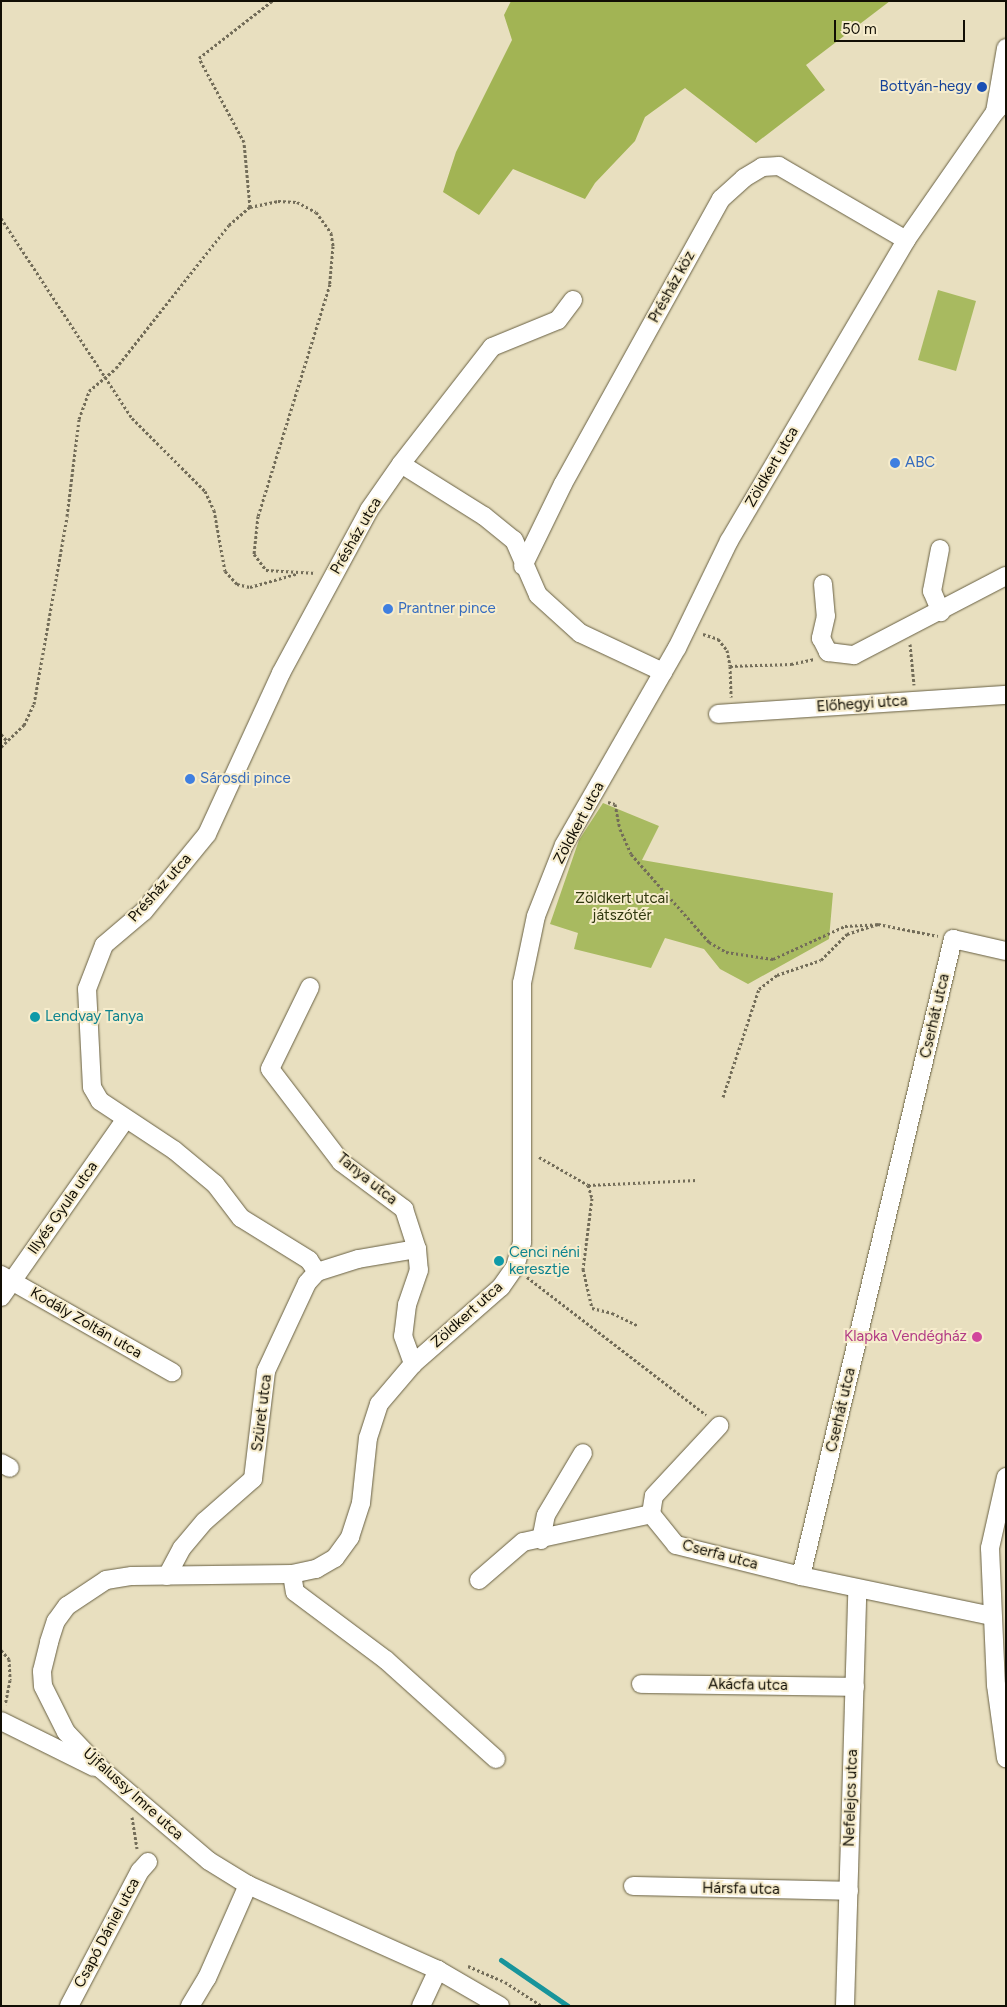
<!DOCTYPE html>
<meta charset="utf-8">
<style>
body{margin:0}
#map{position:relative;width:1007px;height:2007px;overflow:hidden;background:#e8dfbf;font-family:Figtree,sans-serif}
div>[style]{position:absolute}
.green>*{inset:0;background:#a8ba60}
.forest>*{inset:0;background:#a2b454}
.stream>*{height:5px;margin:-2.5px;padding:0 2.5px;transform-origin:2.5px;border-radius:2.5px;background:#18949b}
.path>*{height:3px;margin-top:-1.5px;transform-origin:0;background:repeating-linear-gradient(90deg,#736d59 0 2.5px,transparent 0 5px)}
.roads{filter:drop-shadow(0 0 1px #686043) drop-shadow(0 0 1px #686043)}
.minor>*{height:18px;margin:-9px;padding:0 9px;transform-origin:9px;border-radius:9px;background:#fff}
.dots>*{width:14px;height:14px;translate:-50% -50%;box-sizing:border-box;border:2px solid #f6eccc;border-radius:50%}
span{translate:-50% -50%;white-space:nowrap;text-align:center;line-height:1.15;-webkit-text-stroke:4px #f6eccc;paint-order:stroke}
.transit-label{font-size:15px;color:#164399}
.right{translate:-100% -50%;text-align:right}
.street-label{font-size:15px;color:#110e04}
.shop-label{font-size:15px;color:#366cbe}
.left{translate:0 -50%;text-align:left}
.park-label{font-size:15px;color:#31380f}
.culture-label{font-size:15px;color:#0d838f}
.hotel-label{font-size:15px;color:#b23c85}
.frame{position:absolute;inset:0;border:2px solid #110e04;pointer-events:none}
.scale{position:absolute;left:834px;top:20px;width:131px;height:22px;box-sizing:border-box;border:2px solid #110e04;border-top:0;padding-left:6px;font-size:15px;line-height:18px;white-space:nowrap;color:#110e04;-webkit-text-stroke:4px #f6eccc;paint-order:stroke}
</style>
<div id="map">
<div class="green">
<i style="clip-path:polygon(938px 290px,976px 301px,956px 371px,918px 360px)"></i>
<i style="clip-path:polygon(603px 803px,659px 826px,642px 860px,833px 893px,829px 939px,748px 984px,720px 969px,704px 949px,665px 938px,651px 968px,574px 949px,578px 933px,550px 924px,579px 840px)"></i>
</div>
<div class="forest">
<i style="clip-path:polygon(511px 1px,890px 1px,806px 65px,825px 90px,756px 143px,685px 88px,645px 117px,635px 141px,595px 183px,585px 199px,513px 169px,479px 215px,443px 192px,456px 152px,512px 40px,504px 15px)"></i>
</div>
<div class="stream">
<i style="left:501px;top:1960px;width:81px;rotate:34.5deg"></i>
</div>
<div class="path">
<i style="left:250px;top:207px;width:65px;rotate:-95.3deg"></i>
<i style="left:244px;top:142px;width:95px;rotate:-118.2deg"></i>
<i style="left:199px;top:58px;width:93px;rotate:-38deg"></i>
<i style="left:1px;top:218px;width:239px;rotate:56.8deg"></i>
<i style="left:132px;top:418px;width:103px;rotate:45deg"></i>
<i style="left:205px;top:491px;width:21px;rotate:65deg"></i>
<i style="left:214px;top:510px;width:62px;rotate:79.8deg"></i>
<i style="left:225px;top:571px;width:18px;rotate:47deg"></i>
<i style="left:237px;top:584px;width:13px;rotate:13deg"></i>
<i style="left:250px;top:587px;width:48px;rotate:-15.8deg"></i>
<i style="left:703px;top:634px;width:16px;rotate:18deg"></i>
<i style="left:718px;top:639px;width:14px;rotate:51deg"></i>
<i style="left:727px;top:650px;width:16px;rotate:79deg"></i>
<i style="left:730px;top:666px;width:61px;rotate:-1.9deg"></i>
<i style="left:791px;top:664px;width:24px;rotate:-12deg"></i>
<i style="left:910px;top:644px;width:41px;rotate:84.4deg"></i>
<i style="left:730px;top:666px;width:31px;rotate:88deg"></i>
<i style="left:1px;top:734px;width:9px;rotate:49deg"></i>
<i style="left:1px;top:747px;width:32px;rotate:-44deg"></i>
<i style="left:24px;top:725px;width:23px;rotate:-65deg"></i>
<i style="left:34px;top:704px;width:191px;rotate:-80deg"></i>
<i style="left:67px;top:516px;width:98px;rotate:-82.9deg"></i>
<i style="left:79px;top:419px;width:30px;rotate:-70deg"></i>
<i style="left:89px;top:391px;width:35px;rotate:-40deg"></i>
<i style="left:116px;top:368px;width:182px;rotate:-51.7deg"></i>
<i style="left:229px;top:225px;width:28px;rotate:-41deg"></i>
<i style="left:250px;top:207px;width:29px;rotate:-12deg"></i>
<i style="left:278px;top:201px;width:19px;rotate:3deg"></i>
<i style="left:297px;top:202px;width:21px;rotate:28deg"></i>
<i style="left:316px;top:212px;width:26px;rotate:54deg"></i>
<i style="left:331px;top:233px;width:13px;rotate:81deg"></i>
<i style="left:333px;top:246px;width:38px;rotate:95deg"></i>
<i style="left:330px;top:284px;width:243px;rotate:107.2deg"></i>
<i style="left:258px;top:516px;width:38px;rotate:96deg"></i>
<i style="left:254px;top:554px;width:20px;rotate:53deg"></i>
<i style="left:266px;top:570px;width:50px;rotate:3.4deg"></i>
<i style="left:608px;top:802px;width:7px;rotate:16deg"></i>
<i style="left:615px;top:804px;width:25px;rotate:79deg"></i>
<i style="left:620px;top:829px;width:27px;rotate:66deg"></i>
<i style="left:631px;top:854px;width:118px;rotate:48.4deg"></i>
<i style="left:709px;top:942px;width:20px;rotate:30deg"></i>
<i style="left:726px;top:952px;width:48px;rotate:8.5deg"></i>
<i style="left:773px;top:959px;width:79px;rotate:-24.6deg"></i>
<i style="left:845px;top:926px;width:33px;rotate:-3deg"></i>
<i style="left:723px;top:1097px;width:114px;rotate:-71.6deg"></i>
<i style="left:759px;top:989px;width:23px;rotate:-38deg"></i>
<i style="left:777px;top:975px;width:46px;rotate:-18.8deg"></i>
<i style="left:821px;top:960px;width:37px;rotate:-45deg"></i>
<i style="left:847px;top:934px;width:33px;rotate:-18deg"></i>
<i style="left:878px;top:924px;width:61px;rotate:11.3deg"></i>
<i style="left:539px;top:1157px;width:56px;rotate:29.7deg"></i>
<i style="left:588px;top:1185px;width:109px;rotate:-2.6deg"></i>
<i style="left:588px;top:1185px;width:14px;rotate:73deg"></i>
<i style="left:592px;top:1198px;width:72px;rotate:97.2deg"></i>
<i style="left:583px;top:1269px;width:40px;rotate:77deg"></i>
<i style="left:592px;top:1308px;width:21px;rotate:14deg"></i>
<i style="left:612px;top:1313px;width:28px;rotate:26deg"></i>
<i style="left:527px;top:1277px;width:226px;rotate:37.6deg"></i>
<i style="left:1px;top:1650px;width:12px;rotate:48deg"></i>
<i style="left:9px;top:1659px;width:21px;rotate:87deg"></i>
<i style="left:10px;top:1680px;width:25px;rotate:101deg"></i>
<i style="left:132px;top:1817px;width:32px;rotate:81deg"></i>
<i style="left:468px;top:1966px;width:40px;rotate:23.4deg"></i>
<i style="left:505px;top:1982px;width:44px;rotate:33deg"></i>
</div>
<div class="roads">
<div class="minor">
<i style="left:995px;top:112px;width:65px;rotate:-80.2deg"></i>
<i style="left:401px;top:464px;width:98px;rotate:32.1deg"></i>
<i style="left:484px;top:516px;width:38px;rotate:39deg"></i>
<i style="left:514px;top:540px;width:60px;rotate:66.4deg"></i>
<i style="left:538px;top:595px;width:57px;rotate:42.1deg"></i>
<i style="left:580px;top:633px;width:92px;rotate:25.2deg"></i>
<i style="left:940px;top:549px;width:43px;rotate:100.8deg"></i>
<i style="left:932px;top:591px;width:23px;rotate:67deg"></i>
<i style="left:523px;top:566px;width:91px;rotate:-64deg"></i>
<i style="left:563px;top:484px;width:326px;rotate:-61deg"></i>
<i style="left:721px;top:199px;width:31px;rotate:-42deg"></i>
<i style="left:744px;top:178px;width:21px;rotate:-31deg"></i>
<i style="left:762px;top:167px;width:17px;rotate:-3deg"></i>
<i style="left:779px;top:166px;width:147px;rotate:30.2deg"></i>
<i style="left:823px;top:584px;width:32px;rotate:85deg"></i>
<i style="left:826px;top:616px;width:23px;rotate:103deg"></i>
<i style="left:821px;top:638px;width:16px;rotate:63deg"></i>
<i style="left:828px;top:652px;width:26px;rotate:7deg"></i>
<i style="left:854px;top:655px;width:171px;rotate:-27.5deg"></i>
<i style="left:718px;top:714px;width:289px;rotate:-3.8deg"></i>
<i style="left:310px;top:987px;width:91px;rotate:116deg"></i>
<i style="left:270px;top:1069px;width:117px;rotate:52.6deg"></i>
<i style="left:341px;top:1162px;width:79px;rotate:36.7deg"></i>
<i style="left:404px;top:1209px;width:42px;rotate:72deg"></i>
<i style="left:417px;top:1249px;width:21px;rotate:85deg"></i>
<i style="left:419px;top:1270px;width:37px;rotate:109deg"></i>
<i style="left:407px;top:1305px;width:31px;rotate:97deg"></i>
<i style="left:403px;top:1336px;width:30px;rotate:70deg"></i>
<i style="left:317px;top:1272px;width:14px;rotate:-124deg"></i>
<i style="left:309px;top:1260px;width:80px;rotate:-148.3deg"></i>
<i style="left:241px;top:1218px;width:43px;rotate:-127.4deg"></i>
<i style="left:215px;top:1184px;width:53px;rotate:-140.3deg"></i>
<i style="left:174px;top:1150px;width:89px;rotate:-146.5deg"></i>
<i style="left:100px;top:1101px;width:16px;rotate:-120deg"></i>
<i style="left:92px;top:1087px;width:98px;rotate:-92.9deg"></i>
<i style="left:87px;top:989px;width:47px;rotate:-68.9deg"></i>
<i style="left:104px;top:945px;width:52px;rotate:-40.4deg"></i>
<i style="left:144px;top:911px;width:99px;rotate:-50.7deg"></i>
<i style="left:207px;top:834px;width:177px;rotate:-65.3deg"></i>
<i style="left:281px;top:673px;width:185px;rotate:-61.6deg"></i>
<i style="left:369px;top:510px;width:56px;rotate:-55.2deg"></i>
<i style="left:401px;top:464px;width:148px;rotate:-52.1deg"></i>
<i style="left:492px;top:347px;width:71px;rotate:-22.2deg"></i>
<i style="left:558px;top:320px;width:25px;rotate:-53deg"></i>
<i style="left:1px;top:1275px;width:197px;rotate:29.6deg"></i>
<i style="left:1px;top:1297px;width:216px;rotate:-55deg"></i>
<i style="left:1px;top:1463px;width:10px;rotate:29deg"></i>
<i style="left:1006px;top:1477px;width:73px;rotate:102.7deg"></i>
<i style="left:990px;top:1548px;width:137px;rotate:87.5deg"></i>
<i style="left:996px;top:1685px;width:74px;rotate:82.2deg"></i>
<i style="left:651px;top:1514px;width:18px;rotate:-81deg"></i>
<i style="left:654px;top:1496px;width:96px;rotate:-47.1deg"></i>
<i style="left:541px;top:1540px;width:25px;rotate:-79deg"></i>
<i style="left:546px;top:1515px;width:72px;rotate:-59.2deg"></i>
<i style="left:292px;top:1574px;width:18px;rotate:81deg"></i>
<i style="left:295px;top:1592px;width:114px;rotate:36.8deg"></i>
<i style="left:386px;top:1660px;width:148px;rotate:42deg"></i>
<i style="left:167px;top:1576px;width:32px;rotate:-62deg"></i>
<i style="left:182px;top:1548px;width:35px;rotate:-50deg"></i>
<i style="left:205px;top:1521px;width:64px;rotate:-41.2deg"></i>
<i style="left:253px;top:1479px;width:109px;rotate:-83.1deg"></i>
<i style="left:266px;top:1371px;width:97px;rotate:-65deg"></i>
<i style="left:307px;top:1283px;width:15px;rotate:-48deg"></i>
<i style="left:317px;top:1272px;width:43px;rotate:-17.6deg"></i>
<i style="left:358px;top:1259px;width:60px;rotate:-9.6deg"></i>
<i style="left:479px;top:1580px;width:58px;rotate:-40.8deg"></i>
<i style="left:523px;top:1542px;width:131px;rotate:-12.3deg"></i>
<i style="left:651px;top:1514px;width:40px;rotate:51deg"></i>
<i style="left:676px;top:1545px;width:129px;rotate:13.9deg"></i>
<i style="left:992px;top:1616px;width:195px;rotate:-168.2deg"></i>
<i style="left:801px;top:1576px;width:655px;rotate:-76.58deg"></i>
<i style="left:953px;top:939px;width:54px;rotate:12.8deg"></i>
<i style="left:641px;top:1684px;width:214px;rotate:0.8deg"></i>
<i style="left:1px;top:1721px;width:104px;rotate:26.3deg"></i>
<i style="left:633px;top:1886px;width:216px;rotate:1.3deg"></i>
<i style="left:69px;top:2006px;width:153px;rotate:-62.3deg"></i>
<i style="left:140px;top:1871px;width:12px;rotate:-48deg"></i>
<i style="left:190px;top:2006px;width:33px;rotate:-59deg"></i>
<i style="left:207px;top:1978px;width:102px;rotate:-66.2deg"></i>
<i style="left:421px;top:2006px;width:40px;rotate:-65deg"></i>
<i style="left:500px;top:2006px;width:72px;rotate:-149.9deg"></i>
<i style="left:438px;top:1970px;width:208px;rotate:-155.9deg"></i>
<i style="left:248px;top:1885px;width:46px;rotate:-148.4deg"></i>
<i style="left:209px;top:1861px;width:142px;rotate:-139.6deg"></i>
<i style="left:101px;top:1769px;width:51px;rotate:-133.4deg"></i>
<i style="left:66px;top:1732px;width:51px;rotate:-116.6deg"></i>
<i style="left:43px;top:1686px;width:15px;rotate:-94deg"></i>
<i style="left:42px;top:1671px;width:30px;rotate:-76deg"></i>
<i style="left:49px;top:1642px;width:22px;rotate:-72deg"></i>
<i style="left:56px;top:1621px;width:19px;rotate:-54deg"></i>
<i style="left:67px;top:1606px;width:47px;rotate:-33.7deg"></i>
<i style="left:106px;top:1580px;width:26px;rotate:-9deg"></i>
<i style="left:132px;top:1576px;width:160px;rotate:-0.7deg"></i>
<i style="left:292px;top:1574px;width:25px;rotate:-12deg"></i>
<i style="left:316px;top:1569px;width:22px;rotate:-30deg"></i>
<i style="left:335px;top:1558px;width:26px;rotate:-54deg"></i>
<i style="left:350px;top:1537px;width:36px;rotate:-72deg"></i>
<i style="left:361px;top:1503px;width:65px;rotate:-83.9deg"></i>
<i style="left:368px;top:1438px;width:36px;rotate:-72deg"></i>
<i style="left:379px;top:1404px;width:52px;rotate:-49.6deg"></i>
<i style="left:413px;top:1364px;width:117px;rotate:-41.2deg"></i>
<i style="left:501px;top:1287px;width:24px;rotate:-55deg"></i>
<i style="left:515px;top:1267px;width:26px;rotate:-74deg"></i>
<i style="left:522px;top:1242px;width:259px;rotate:-90deg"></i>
<i style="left:522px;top:983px;width:68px;rotate:-78.2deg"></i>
<i style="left:536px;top:916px;width:76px;rotate:-68.5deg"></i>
<i style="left:564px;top:845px;width:227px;rotate:-60.2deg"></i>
<i style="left:677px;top:648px;width:119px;rotate:-64.1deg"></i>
<i style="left:729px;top:541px;width:349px;rotate:-59.5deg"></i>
<i style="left:906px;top:240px;width:156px;rotate:-55.2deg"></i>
<i style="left:995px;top:112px;width:16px;rotate:-45deg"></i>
<i style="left:845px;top:2006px;width:416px;rotate:-88.3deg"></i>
</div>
</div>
<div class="dots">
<i style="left:982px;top:87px;background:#1a4fb4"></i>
<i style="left:895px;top:463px;background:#3f7fe0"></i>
<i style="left:388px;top:609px;background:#3f7fe0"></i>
<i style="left:190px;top:779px;background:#3f7fe0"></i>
<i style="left:35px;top:1017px;background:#0f9aa8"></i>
<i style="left:499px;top:1261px;background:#0f9aa8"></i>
<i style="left:977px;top:1337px;background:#d1479c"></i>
</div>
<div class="transit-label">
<span class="right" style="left:972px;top:87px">Bottyán-hegy</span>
</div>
<div class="street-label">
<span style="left:672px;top:287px;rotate:-61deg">Présház köz</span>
<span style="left:772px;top:467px;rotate:-60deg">Zöldkert utca</span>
<span style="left:356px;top:536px;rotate:-60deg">Présház utca</span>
<span style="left:862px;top:704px;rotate:-4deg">Előhegyi utca</span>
<span style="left:579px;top:823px;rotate:-62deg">Zöldkert utca</span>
<span style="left:160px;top:888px;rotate:-48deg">Présház utca</span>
<span style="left:935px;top:1016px;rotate:-77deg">Cserhát utca</span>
<span style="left:367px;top:1179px;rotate:39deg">Tanya utca</span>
<span style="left:63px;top:1208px;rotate:-55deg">Illyés Gyula utca</span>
<span style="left:467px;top:1315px;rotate:-42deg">Zöldkert utca</span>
<span style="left:86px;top:1323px;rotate:30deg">Kodály Zoltán utca</span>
<span style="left:841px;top:1410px;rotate:-77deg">Cserhát utca</span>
<span style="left:262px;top:1413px;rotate:-83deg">Szüret utca</span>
<span style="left:720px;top:1555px;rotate:15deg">Cserfa utca</span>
<span style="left:748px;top:1685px;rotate:1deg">Akácfa utca</span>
<span style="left:133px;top:1794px;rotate:42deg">Újfalussy Imre utca</span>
<span style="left:851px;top:1798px;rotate:-88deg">Nefelejcs utca</span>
<span style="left:741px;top:1889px;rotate:1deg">Hársfa utca</span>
<span style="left:107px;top:1933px;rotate:-62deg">Csapó Dániel utca</span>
</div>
<div class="shop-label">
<span class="left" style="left:905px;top:463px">ABC</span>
<span class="left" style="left:398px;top:609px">Prantner pince</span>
<span class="left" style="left:200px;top:779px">Sárosdi pince</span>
</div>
<div class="park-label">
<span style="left:622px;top:907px">Zöldkert utcai<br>játszótér</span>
</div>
<div class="culture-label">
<span class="left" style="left:45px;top:1017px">Lendvay Tanya</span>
<span class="left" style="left:509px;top:1261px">Cenci néni<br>keresztje</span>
</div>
<div class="hotel-label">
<span class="right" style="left:967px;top:1337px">Klapka Vendégház</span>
</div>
<div class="frame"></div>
<div class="scale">50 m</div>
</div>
